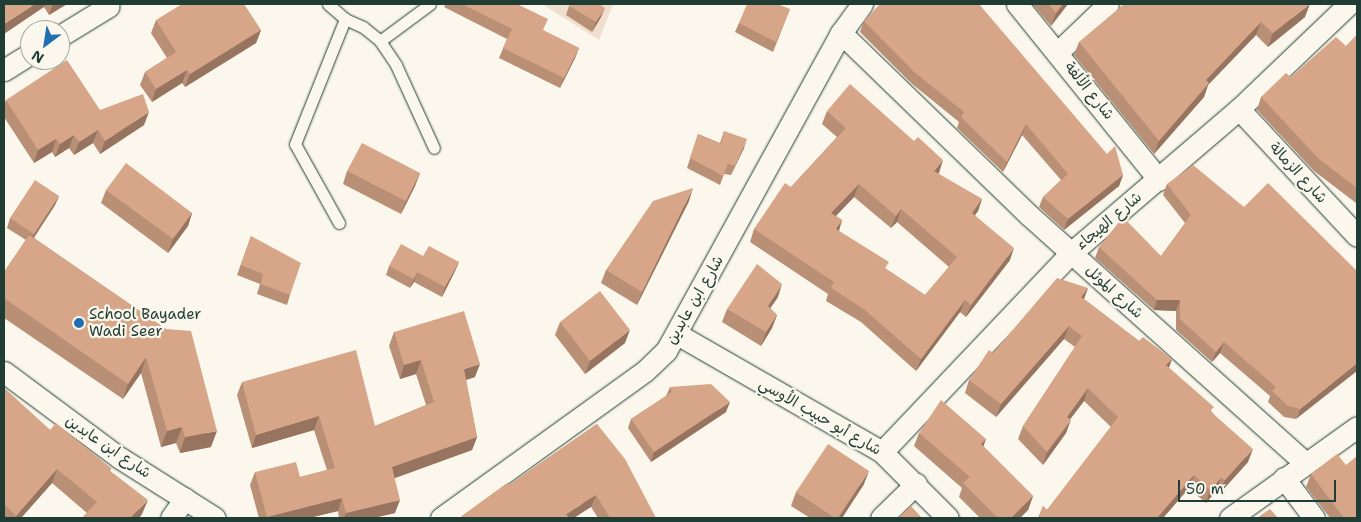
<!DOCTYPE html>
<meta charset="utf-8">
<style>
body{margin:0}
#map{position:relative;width:1361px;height:522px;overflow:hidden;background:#fbf7ec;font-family:"Shantell Sans","Playpen Sans Arabic",sans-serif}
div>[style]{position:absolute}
.built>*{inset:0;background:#f0dfce}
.roads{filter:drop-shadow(0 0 1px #1f3d34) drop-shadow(0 0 1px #1f3d34)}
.lane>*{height:11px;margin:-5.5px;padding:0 5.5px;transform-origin:5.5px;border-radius:5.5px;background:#fbf7ec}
.street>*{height:21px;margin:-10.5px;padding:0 10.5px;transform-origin:10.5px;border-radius:10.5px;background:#fbf7ec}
.wall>*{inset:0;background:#b98f76}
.shaded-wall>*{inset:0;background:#967460}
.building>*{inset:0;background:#d7a689}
.dots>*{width:14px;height:14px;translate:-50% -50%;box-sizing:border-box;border:2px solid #fbf7ec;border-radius:50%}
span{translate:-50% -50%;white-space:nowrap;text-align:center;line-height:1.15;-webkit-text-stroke:4.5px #fbf7ec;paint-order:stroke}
.street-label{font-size:15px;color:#1f3d34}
.poi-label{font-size:15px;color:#1f3d34}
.left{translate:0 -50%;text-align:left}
.frame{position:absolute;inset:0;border:5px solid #1f3d34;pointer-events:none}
.north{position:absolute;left:20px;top:20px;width:50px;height:50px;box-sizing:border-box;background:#fbf7ec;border:1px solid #a3ada2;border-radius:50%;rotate:211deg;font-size:14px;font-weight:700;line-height:20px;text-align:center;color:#1f3d34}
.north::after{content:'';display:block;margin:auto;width:18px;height:22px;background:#1f6fb2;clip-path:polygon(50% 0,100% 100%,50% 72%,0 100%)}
.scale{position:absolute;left:1178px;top:480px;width:158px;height:22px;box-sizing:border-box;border:2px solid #1f3d34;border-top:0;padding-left:6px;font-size:15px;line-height:18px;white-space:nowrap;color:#1f3d34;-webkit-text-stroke:4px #fbf7ec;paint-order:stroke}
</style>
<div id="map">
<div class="built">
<i style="clip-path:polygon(542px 4px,613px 4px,599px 40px)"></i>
</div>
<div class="roads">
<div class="lane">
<i style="left:328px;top:4px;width:23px;rotate:41deg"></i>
<i style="left:345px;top:19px;width:20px;rotate:24deg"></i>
<i style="left:363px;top:27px;width:22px;rotate:39deg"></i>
<i style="left:380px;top:41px;width:62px;rotate:-36.5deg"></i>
<i style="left:380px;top:41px;width:29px;rotate:56deg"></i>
<i style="left:396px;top:65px;width:91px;rotate:65.4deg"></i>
<i style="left:339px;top:223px;width:90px;rotate:-119.1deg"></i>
<i style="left:295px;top:144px;width:135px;rotate:-68.2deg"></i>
</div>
<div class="street">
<i style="left:1017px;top:4px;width:226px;rotate:51.1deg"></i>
<i style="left:841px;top:33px;width:263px;rotate:44.1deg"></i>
<i style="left:1030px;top:216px;width:370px;rotate:41.9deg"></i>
<i style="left:60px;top:36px;width:57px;rotate:-31.5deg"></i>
<i style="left:1058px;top:52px;width:69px;rotate:-43.8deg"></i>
<i style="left:4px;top:70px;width:31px;rotate:-32deg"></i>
<i style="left:1239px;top:109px;width:173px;rotate:47.1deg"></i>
<i style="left:677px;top:334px;width:237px;rotate:29.9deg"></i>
<i style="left:882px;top:452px;width:93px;rotate:45deg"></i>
<i style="left:4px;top:372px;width:144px;rotate:36.6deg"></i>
<i style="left:120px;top:458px;width:112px;rotate:32.3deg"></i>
<i style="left:882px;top:452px;width:274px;rotate:-46.5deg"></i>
<i style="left:1071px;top:253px;width:221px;rotate:-40.6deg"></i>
<i style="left:1239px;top:109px;width:152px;rotate:-43.7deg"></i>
<i style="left:1284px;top:478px;width:50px;rotate:53.1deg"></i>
<i style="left:171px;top:518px;width:24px;rotate:-55deg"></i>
<i style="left:441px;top:518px;width:251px;rotate:-35.8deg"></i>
<i style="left:645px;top:371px;width:29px;rotate:-44deg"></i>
<i style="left:666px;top:351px;width:363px;rotate:-61.2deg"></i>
<i style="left:841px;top:33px;width:36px;rotate:-54deg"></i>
<i style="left:881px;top:518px;width:49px;rotate:-44.2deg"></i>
<i style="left:1230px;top:518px;width:156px;rotate:-35.6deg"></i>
</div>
</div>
<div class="wall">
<i style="clip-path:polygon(4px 4px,67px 4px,49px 15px,44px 7px)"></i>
<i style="clip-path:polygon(446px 4px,518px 4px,544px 31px,579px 48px,575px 58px,560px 88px,499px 58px,507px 39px,444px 7px)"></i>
<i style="clip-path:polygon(1032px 4px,1068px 4px,1051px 26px)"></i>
<i style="clip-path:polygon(569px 6px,601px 17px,592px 32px,566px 15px)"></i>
<i style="clip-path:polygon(790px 9px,773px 52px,735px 32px,739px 23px)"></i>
<i style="clip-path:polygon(1305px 17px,1268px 47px,1256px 35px,1208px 85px,1204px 97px,1154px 154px,1074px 55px,1079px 42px)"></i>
<i style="clip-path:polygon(156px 20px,261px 30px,256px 43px,185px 87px,182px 83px,152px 102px,140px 85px,145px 72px,167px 58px,151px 33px)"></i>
<i style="clip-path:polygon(864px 21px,1123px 175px,1119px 186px,1064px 230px,1039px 207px,1043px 197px,1061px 180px,1022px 135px,1003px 172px,957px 128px,959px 122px,911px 83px,860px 32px)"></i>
<i style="clip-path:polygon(1357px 35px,1357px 202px,1356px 203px,1314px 171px,1257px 110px,1261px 97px,1291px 77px,1346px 46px)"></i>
<i style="clip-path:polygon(6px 100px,100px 110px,144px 125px,100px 154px,93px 143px,74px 155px,69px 148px,55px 157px,52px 152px,34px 163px,4px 117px,4px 105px)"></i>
<i style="clip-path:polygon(evenodd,827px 111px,939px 173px,938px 174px,982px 199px,978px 211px,975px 215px,1010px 260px,966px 317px,960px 312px,916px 371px,861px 322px,826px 301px,828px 294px,750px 242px,754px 229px,791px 187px,837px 137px,822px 124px,827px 111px,854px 197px,891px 228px,897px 222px,949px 267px,925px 295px,886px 269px,839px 231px,842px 220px,836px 216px,854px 197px)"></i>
<i style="clip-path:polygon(724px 131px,744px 148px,731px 175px,724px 174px,720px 185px,687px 168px,698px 134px,720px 143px)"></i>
<i style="clip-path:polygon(347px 171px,420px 173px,415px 186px,401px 214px,343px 184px)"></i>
<i style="clip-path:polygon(1167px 184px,1244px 207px,1357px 271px,1296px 419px,1284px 417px,1268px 402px,1270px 396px,1220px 353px,1212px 362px,1176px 330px,1176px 311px,1154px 310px,1095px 258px,1099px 247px,1161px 256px,1185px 223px,1163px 195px)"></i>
<i style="clip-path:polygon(106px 190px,192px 213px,188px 226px,168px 253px,101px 203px)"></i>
<i style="clip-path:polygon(59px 196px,55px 205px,34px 238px,166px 329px,211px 447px,180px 453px,176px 443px,161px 447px,141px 373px,123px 399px,4px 318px,4px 272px,26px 240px,7px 228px,10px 218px)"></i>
<i style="clip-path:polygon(689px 201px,637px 305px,601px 283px,606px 270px)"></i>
<i style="clip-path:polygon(251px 236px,290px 295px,287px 305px,257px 294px,260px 284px,237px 275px)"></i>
<i style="clip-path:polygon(423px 256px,459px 262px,455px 271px,442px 297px,414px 282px,410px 288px,386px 275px,389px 266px)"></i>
<i style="clip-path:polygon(1088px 288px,1084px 299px,1139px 341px,1172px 359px,1169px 368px,1212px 412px,1248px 462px,1220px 493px,1216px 491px,1206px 503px,1189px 488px,1163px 518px,1038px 518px,1043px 506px,1047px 510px,1111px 427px,1084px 401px,1070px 419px,1066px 433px,1043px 465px,1018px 439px,1023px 426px,1075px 347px,1064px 339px,996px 417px,965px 393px,969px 380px,993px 353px)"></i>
<i style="clip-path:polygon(778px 297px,770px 308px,777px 315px,772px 328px,761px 346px,722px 322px,727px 309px)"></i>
<i style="clip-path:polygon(560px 322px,625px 343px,585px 374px,555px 335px)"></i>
<i style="clip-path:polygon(394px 332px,475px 377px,466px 380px,477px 437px,472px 450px,394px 478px,395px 513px,373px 518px,339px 518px,338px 511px,309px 518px,259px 518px,250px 485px,255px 472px,300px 477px,327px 470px,314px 430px,252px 448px,237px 395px,242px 382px,375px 426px,426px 405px,416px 374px,400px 379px,389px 346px)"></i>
<i style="clip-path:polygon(670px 387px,726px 412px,651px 462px,628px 428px,631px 419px,666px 396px)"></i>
<i style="clip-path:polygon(4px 388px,50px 430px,111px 468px,110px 471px,142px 514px,139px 518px,82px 518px,87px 513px,52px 483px,21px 518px,4px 518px)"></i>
<i style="clip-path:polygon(597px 424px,656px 518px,598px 518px,591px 507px,509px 485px)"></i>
<i style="clip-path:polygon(919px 433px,986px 439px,983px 446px,1033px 496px,1028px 510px,1020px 518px,980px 518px,959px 497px,962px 488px,914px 446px)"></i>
<i style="clip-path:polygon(1346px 465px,1357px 518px,1330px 518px,1306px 487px,1311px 474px)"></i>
<i style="clip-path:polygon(864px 484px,842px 518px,810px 518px,791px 506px,796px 492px)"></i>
</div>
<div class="shaded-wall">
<i style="clip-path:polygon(35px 4px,45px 4px,44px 7px,4px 34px,4px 24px)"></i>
<i style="clip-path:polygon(53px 4px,67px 4px,49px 15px)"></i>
<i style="clip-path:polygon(1063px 4px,1068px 4px,1051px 26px,1056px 13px)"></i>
<i style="clip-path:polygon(1310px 4px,1305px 17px,1268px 47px,1273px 33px)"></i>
<i style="clip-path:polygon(605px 8px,601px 17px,592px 32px,596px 22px)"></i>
<i style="clip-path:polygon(1261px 22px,1256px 35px,1208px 85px,1204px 97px,1154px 154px,1159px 141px,1206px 80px)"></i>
<i style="clip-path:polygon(261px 30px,256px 43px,185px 87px,190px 74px)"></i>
<i style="clip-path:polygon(579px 48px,575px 58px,560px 88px,564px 78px)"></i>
<i style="clip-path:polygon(187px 70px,182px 83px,152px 102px,156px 89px)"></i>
<i style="clip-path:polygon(149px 112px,144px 125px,100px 154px,105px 141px)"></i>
<i style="clip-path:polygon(1026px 124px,1022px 135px,1003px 172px,1007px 162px)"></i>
<i style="clip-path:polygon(98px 130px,93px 143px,74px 155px,79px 142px)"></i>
<i style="clip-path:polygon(74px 135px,69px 148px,55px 157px,60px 144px)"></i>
<i style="clip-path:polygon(56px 139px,52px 152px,34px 163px,38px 150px)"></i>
<i style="clip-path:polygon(747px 139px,744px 148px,731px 175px)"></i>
<i style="clip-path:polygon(943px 160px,939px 173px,929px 184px,934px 171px)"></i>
<i style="clip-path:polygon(420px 173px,415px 186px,401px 214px,406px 201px)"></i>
<i style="clip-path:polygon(1123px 175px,1119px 186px,1064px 230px,1068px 219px)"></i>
<i style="clip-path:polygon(859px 184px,854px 197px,826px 226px,831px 213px)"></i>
<i style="clip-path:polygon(693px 188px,689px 201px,637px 305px,642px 292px)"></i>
<i style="clip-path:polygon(59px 196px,55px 205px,30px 243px,34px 234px)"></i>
<i style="clip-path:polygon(982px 199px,978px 211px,967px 225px,972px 213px)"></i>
<i style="clip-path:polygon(901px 209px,897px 222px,891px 228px,896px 216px)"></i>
<i style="clip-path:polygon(192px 213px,188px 226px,168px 253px,173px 239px)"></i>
<i style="clip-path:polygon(842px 220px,838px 233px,836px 229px)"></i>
<i style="clip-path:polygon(1014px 248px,1010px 260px,966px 317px,971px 305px)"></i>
<i style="clip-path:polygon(459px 262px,455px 271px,442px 297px,445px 287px)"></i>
<i style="clip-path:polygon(417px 272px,414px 282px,410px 288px,414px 279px)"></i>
<i style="clip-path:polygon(782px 284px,778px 297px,763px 319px,768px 306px)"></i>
<i style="clip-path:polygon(1088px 288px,1083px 301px,1081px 297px)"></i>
<i style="clip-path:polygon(965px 300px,960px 312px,916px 371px,921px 359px)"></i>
<i style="clip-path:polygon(1157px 300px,1180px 300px,1176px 311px,1154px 310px)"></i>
<i style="clip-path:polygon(777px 315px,772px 328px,761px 346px,766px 332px)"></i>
<i style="clip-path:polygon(1069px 326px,1064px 339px,996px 417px,1001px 404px)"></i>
<i style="clip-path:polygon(630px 330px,625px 343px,585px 374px,590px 361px)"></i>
<i style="clip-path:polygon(1224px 342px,1220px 353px,1212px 362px,1216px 352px)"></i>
<i style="clip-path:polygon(146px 357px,141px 373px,123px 399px,128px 384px)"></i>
<i style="clip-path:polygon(1172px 359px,1167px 372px,1166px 365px)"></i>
<i style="clip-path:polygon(421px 360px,416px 374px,400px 379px,404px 365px)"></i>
<i style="clip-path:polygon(1357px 363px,1357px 371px,1296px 419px,1300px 409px)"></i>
<i style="clip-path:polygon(480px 364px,475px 377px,459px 382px,464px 369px)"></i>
<i style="clip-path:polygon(1088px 388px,1084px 401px,1062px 430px,1067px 417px)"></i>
<i style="clip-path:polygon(730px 402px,726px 412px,651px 462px,654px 452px)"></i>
<i style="clip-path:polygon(319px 416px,314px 430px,252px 448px,256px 435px)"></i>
<i style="clip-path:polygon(1071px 420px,1066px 433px,1043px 465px,1047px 452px)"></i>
<i style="clip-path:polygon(182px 427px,176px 443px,161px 447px,167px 431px)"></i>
<i style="clip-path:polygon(217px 431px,211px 447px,180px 453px,185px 437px)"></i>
<i style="clip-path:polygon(477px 437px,472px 450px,387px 481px,392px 467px)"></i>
<i style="clip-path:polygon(986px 439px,981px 453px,981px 444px)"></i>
<i style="clip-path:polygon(1253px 449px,1248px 462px,1220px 493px,1225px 480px)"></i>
<i style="clip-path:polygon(57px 469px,52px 483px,21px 518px,15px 518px,16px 516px)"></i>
<i style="clip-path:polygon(869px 471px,864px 484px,842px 518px,838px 518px)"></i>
<i style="clip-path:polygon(1194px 475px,1189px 488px,1163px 518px,1157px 518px)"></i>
<i style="clip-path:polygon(1221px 478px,1216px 491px,1206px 503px,1210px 490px)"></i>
<i style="clip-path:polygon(596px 495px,591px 507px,574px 518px,564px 518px,566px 514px)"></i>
<i style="clip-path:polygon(1033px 496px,1028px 510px,1020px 518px,1011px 518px)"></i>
<i style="clip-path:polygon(342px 498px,338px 511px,309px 518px,266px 518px,267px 517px)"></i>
<i style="clip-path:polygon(148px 500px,142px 514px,139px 518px,130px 518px)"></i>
<i style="clip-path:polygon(400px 500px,395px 513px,373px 518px,344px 518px,346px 513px)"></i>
</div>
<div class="building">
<i style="clip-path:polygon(4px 4px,35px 4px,4px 24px)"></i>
<i style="clip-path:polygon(182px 4px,244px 4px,261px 30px,190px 74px,187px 70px,156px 89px,145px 72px,176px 52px,156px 20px)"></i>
<i style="clip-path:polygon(462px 4px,517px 4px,548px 19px,543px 30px,579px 48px,564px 78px,503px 48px,512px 29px)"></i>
<i style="clip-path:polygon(570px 4px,599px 4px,605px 8px,596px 22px,569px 6px)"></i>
<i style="clip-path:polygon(747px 4px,777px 4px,790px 9px,776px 42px,739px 23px)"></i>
<i style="clip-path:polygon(880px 4px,979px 4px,1107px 154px,1115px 146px,1123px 175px,1068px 219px,1043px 197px,1068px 174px,1026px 124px,1007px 162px,961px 117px,964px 112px,914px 72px,864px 21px)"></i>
<i style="clip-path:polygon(1048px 4px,1063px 4px,1056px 13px)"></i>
<i style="clip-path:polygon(1124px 4px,1310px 4px,1273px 33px,1261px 22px,1206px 80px,1209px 83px,1159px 141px,1079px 42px)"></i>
<i style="clip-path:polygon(1357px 35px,1357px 188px,1319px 159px,1261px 97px,1286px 73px,1291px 77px,1336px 37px,1346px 46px)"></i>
<i style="clip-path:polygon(67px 60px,100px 110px,143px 94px,149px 112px,105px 141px,98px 130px,79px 142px,74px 135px,60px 144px,56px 139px,38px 150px,6px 100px)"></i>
<i style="clip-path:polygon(evenodd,850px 84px,914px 141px,918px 137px,943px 160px,934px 171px,982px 199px,972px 213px,1014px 248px,971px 305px,965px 300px,921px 359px,865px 310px,831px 288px,834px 282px,754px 229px,785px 183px,791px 187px,846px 128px,827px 111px,850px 84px,859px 184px,896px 216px,901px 209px,957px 257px,925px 295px,885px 268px,889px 262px,836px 229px,842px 220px,831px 213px,859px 184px)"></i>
<i style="clip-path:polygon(724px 131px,747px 139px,735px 166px,728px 164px,723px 176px,690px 158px,698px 134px,721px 144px)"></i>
<i style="clip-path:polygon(362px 143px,420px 173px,406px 201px,347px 171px)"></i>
<i style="clip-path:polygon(126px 163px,192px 213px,173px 239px,106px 190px)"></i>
<i style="clip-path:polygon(1193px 165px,1244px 207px,1268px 183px,1357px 271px,1357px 363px,1300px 409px,1288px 406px,1272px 391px,1276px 387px,1224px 342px,1216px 352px,1180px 319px,1180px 300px,1157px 300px,1099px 247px,1123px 217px,1161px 256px,1191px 215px,1167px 184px)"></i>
<i style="clip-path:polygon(35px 180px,59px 196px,34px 234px,10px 218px)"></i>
<i style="clip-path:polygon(693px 188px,642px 292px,606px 270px,653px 201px)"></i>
<i style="clip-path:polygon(29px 235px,166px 329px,191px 331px,217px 431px,185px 437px,182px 427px,167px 431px,146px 357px,128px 384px,4px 298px,4px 272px)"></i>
<i style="clip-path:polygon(251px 236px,301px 263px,290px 295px,261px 284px,263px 274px,241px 265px)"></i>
<i style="clip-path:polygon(401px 244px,423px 256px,429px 246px,459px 262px,445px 287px,417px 272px,414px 279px,389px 266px)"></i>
<i style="clip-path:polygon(757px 264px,782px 284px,768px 306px,777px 315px,766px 332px,727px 309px)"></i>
<i style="clip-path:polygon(1057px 278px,1088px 288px,1081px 297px,1139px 341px,1143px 337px,1172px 359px,1166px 365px,1214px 407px,1210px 411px,1253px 449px,1225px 480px,1221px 478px,1210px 490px,1194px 475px,1157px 518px,1039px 518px,1043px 506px,1047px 510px,1118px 417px,1088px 388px,1067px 417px,1071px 420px,1047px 452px,1023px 426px,1082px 336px,1069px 326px,1001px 404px,969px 380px,989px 350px,993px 353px)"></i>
<i style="clip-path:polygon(600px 291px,630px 330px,590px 361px,560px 322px)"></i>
<i style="clip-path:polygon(464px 311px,480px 364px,464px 369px,477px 437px,392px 467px,400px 500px,346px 513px,342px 498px,267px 517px,255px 472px,296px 462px,300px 477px,335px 468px,319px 416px,256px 435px,242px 382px,356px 350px,375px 426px,434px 402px,421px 360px,404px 365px,394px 332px)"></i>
<i style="clip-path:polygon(711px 384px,730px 402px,654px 452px,631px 419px,672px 392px,670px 387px)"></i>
<i style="clip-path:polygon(4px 388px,50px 430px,56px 423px,111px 468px,109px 470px,148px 500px,130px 518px,82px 518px,97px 502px,57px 469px,16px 516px,4px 504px)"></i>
<i style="clip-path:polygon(941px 400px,986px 439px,981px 444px,1033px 496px,1011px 518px,998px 518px,963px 483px,970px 477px,919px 433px)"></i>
<i style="clip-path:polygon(597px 424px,625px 459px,656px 518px,610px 518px,596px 495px,566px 514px,569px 518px,459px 518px,507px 483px,509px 485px)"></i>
<i style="clip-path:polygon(828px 444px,869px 471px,838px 518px,835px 518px,796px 492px)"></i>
<i style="clip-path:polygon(1337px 454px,1346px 465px,1357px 456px,1357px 518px,1344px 518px,1311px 474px)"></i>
<i style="clip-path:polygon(911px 506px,922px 518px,898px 518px)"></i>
<i style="clip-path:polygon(1270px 509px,1278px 518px,1257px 518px)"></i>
</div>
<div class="dots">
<i style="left:79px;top:323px;background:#1f6fb2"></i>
</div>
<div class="street-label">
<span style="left:1089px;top:91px;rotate:51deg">شارع الألفة</span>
<span style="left:1298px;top:173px;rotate:47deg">شارع الزمالة</span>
<span style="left:1109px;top:221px;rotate:-40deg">شارع الهيجاء</span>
<span style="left:1114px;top:292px;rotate:42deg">شارع الموئل</span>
<span style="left:695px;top:300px;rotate:-60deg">شارع ابن عابدين</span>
<span style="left:820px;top:417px;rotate:30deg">شارع أبو حبيب الأوسي</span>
<span style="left:108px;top:447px;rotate:34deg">شارع ابن عابدين</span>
</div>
<div class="poi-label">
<span class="left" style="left:89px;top:323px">School Bayader<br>Wadi Seer</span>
</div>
<div class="frame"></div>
<div class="north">N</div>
<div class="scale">50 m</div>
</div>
